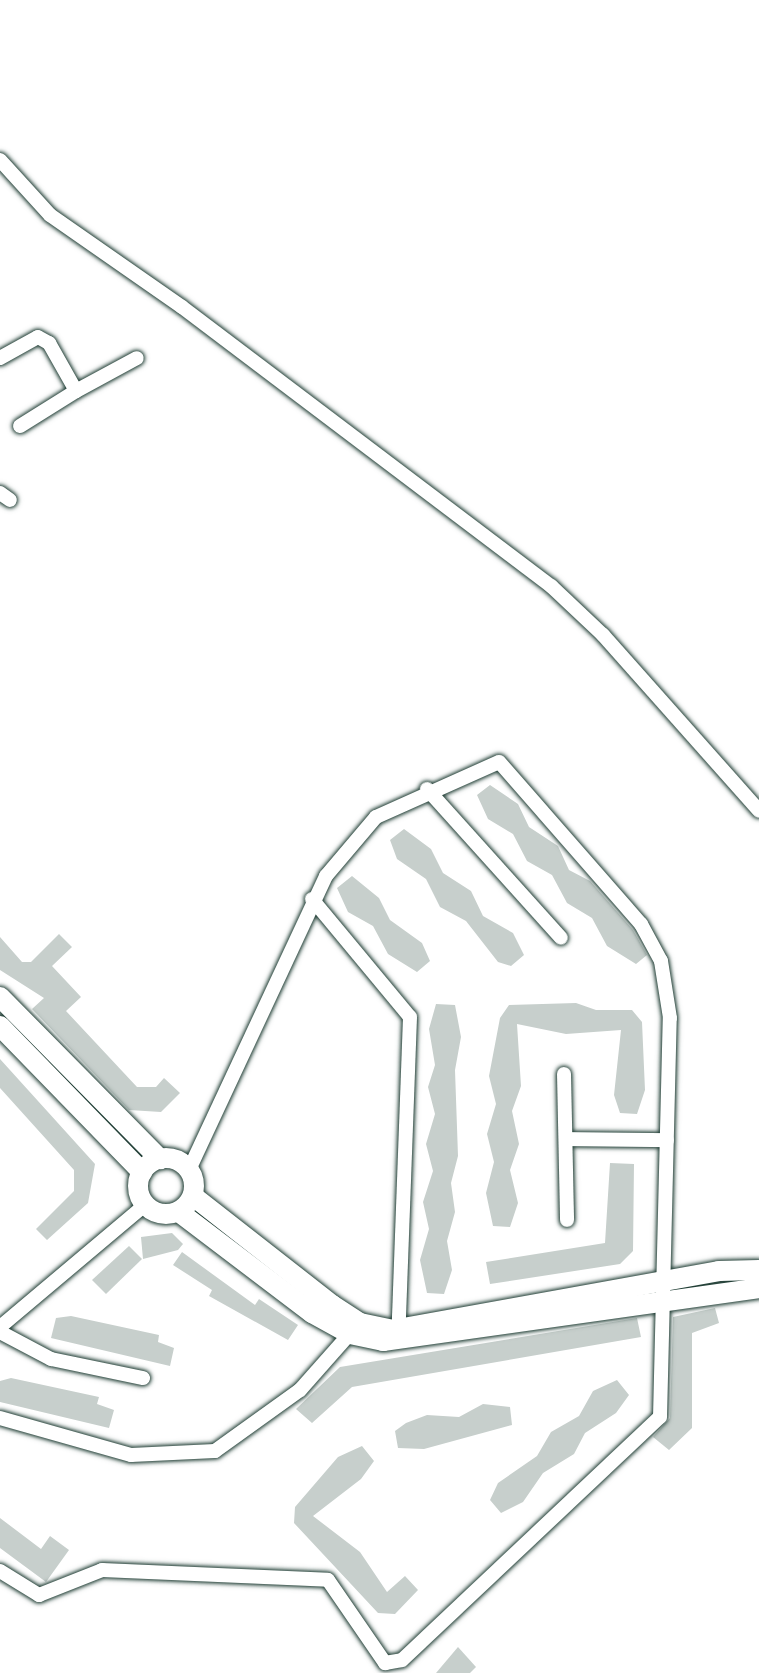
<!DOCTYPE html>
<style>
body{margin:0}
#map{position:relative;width:759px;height:1673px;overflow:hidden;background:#fff;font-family:Pangolin,sans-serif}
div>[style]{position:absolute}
.building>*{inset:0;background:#c7cfcc}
.roads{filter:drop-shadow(0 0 2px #1f3d34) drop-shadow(0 0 2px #1f3d34)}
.street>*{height:14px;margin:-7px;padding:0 7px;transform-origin:7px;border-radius:7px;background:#fff}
.secondary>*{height:20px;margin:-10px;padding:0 10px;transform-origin:10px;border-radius:10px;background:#fff}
.secondary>.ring{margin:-10px;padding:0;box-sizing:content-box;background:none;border:20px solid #fff;border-radius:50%}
span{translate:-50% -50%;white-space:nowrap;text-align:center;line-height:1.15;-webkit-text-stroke:8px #fff;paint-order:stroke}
</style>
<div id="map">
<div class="building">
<i style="clip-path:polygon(490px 785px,518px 804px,529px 827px,558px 846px,569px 870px,590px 881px,633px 930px,647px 955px,636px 964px,607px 946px,592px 918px,567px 903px,552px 875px,527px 861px,513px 834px,488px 819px,477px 795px)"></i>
<i style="clip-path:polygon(404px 829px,431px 849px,443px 873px,471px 891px,483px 916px,513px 933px,524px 955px,511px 966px,498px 962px,466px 921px,440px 907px,426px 879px,397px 859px,390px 840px)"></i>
<i style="clip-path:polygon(352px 876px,379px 898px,390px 920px,422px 943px,430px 961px,417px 972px,388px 954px,373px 926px,348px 912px,337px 888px)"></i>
<i style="clip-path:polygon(59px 934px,72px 947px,52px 966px,81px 997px,66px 1011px,137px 1087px,156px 1087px,164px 1078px,180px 1093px,161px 1112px,129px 1110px,32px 1009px,44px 998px,0 970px,0 937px,22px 962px,31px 962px)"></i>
<i style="clip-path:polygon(576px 1003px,596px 1010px,632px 1010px,642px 1022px,645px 1090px,637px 1114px,620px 1113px,614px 1095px,621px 1030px,566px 1034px,517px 1024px,521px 1086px,512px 1111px,519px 1144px,510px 1170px,518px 1203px,510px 1227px,493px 1226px,486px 1193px,494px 1162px,487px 1134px,496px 1104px,489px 1076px,500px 1018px,509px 1005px)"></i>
<i style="clip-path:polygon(436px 1004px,455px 1005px,461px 1037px,455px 1070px,458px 1156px,451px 1183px,455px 1212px,447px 1241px,452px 1270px,444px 1294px,427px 1293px,420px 1260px,429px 1229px,423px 1202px,433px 1171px,426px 1144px,435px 1114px,428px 1087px,435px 1065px,429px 1029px)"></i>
<i style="clip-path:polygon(0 1059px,95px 1164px,88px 1203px,47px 1240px,36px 1229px,74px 1191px,74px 1170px,0 1088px)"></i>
<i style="clip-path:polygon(610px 1163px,634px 1164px,633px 1251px,620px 1264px,490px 1284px,486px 1262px,605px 1243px)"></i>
<i style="clip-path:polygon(172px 1233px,183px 1244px,178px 1250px,143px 1259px,141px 1237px)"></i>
<i style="clip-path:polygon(129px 1246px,142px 1259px,106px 1294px,92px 1280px)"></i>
<i style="clip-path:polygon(182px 1252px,255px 1305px,259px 1299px,298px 1325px,288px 1340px,209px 1296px,212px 1290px,173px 1265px)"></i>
<i style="clip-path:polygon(715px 1308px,719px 1323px,692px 1333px,692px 1428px,669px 1450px,653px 1437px,670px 1418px,673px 1317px)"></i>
<i style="clip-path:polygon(71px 1316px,159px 1335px,158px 1342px,174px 1348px,170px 1366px,51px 1338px,56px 1318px)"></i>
<i style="clip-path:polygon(637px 1318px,641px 1337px,352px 1387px,312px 1423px,296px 1409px,340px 1367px)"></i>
<i style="clip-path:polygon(11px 1378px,99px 1397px,97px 1404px,114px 1410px,109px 1428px,0 1402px,0 1381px)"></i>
<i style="clip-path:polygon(617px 1380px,629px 1395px,616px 1413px,585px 1433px,574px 1454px,543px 1473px,523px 1502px,501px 1513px,490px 1500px,498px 1483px,537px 1456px,551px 1432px,579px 1416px,593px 1391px)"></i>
<i style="clip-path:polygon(483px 1404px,510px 1407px,512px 1425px,424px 1449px,398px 1448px,395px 1431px,406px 1423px,427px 1415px,459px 1417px)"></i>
<i style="clip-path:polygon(362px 1446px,374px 1461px,361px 1479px,313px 1516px,360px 1552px,387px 1592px,405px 1576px,418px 1590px,395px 1614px,378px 1613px,294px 1523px,295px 1507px,338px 1457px)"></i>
<i style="clip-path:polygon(0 1518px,41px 1549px,50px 1536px,69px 1550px,46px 1582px,0 1548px)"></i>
<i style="clip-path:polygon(458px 1647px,476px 1667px,470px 1673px,436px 1673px)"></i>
</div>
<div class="roads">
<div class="street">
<i style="left:0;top:160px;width:74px;rotate:47.7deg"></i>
<i style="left:50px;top:215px;width:161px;rotate:34.9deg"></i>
<i style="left:182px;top:307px;width:463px;rotate:37.1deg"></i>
<i style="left:551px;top:586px;width:71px;rotate:43.3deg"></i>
<i style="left:603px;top:635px;width:235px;rotate:48.4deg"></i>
<i style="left:0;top:358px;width:43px;rotate:-28.9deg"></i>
<i style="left:38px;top:337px;width:13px;rotate:29deg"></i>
<i style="left:49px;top:343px;width:55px;rotate:60.6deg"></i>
<i style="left:76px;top:391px;width:66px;rotate:148deg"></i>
<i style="left:76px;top:391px;width:69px;rotate:-28.4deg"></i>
<i style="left:0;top:493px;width:12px;rotate:35deg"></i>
<i style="left:427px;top:789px;width:200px;rotate:48deg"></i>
<i style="left:312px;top:899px;width:153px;rotate:50.3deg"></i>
<i style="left:410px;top:1017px;width:320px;rotate:92.1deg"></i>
<i style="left:564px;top:1074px;width:146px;rotate:88.8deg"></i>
<i style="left:566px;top:1139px;width:101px;rotate:0.6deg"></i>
<i style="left:0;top:1327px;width:189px;rotate:-40.1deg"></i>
<i style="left:0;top:1332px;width:58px;rotate:27.9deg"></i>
<i style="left:51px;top:1359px;width:94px;rotate:11.7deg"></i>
<i style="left:0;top:1418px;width:136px;rotate:15.8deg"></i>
<i style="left:131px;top:1455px;width:84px;rotate:-2.7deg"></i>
<i style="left:215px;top:1451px;width:105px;rotate:-35.7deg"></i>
<i style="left:300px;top:1390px;width:81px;rotate:-48.5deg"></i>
<i style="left:0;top:1571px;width:46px;rotate:31.6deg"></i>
<i style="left:39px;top:1595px;width:68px;rotate:-21.6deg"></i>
<i style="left:102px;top:1570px;width:226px;rotate:2.5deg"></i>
<i style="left:328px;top:1580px;width:101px;rotate:55.5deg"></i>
<i style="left:385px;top:1663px;width:17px;rotate:-10deg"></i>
<i style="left:402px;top:1660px;width:354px;rotate:-43.3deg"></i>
<i style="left:660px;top:1417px;width:399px;rotate:-88.6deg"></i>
<i style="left:670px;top:1018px;width:58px;rotate:-99deg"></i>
<i style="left:661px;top:961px;width:42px;rotate:-118.4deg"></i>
<i style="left:641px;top:924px;width:215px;rotate:-131.2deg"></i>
<i style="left:499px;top:762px;width:135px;rotate:155.9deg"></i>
<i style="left:376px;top:817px;width:77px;rotate:130.3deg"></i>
<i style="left:326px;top:876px;width:324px;rotate:115deg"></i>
</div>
<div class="secondary">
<i style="left:0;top:997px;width:228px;rotate:45.4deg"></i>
<i style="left:0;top:1026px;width:204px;rotate:45.8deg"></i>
<i class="ring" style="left:138px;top:1158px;width:36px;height:36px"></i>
<i style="left:193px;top:1196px;width:177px;rotate:38.1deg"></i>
<i style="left:332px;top:1305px;width:33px;rotate:33deg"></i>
<i style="left:360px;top:1323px;width:33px;rotate:12deg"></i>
<i style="left:392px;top:1330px;width:332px;rotate:-10.2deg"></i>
<i style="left:719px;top:1271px;width:40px;rotate:-1.4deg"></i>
<i style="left:179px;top:1212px;width:167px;rotate:37.2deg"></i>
<i style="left:312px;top:1313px;width:43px;rotate:28.9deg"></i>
<i style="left:350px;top:1334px;width:34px;rotate:12deg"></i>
<i style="left:383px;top:1341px;width:380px;rotate:-8deg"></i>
</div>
</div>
</div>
